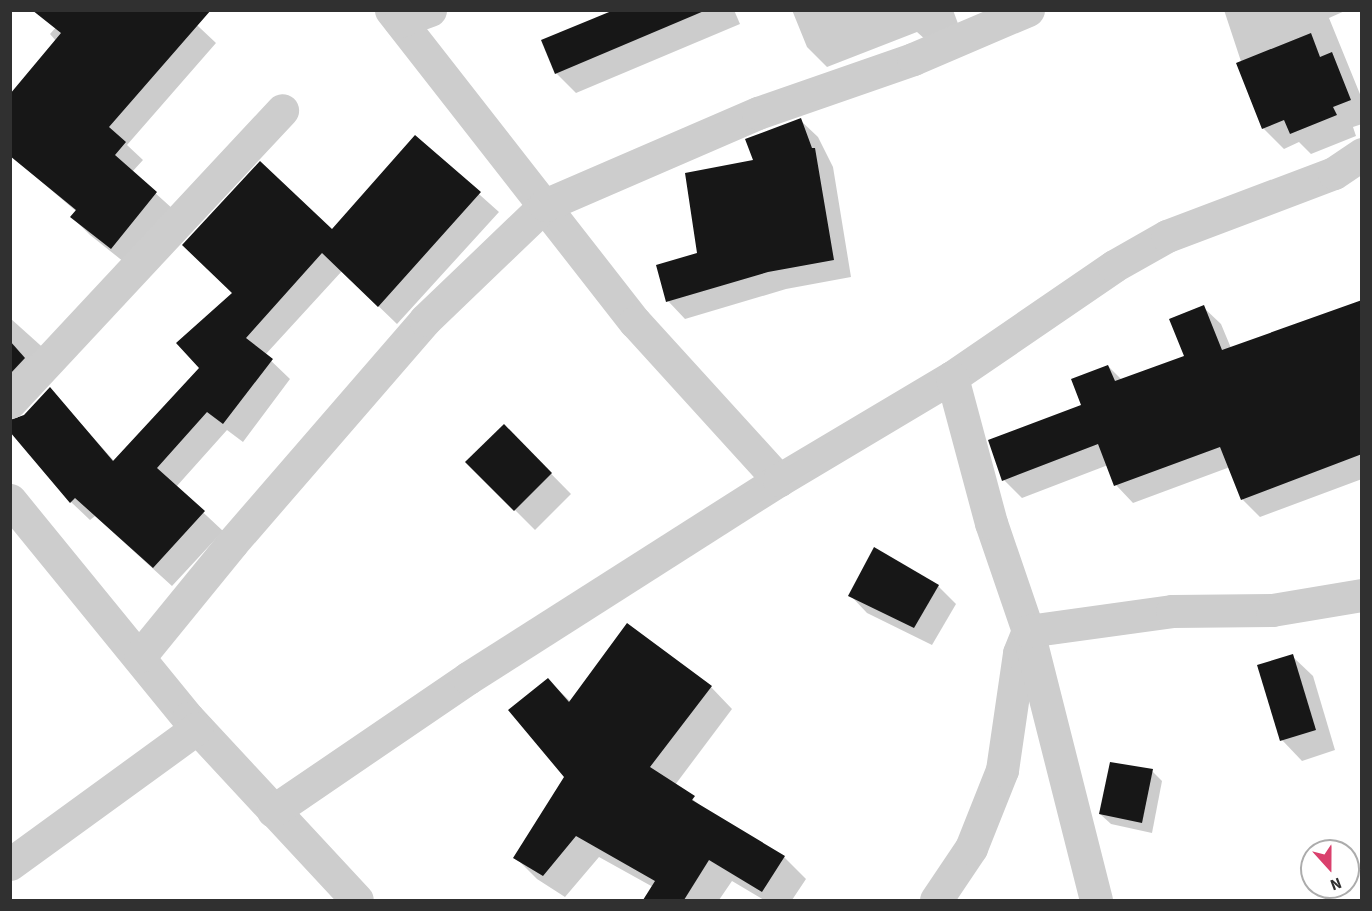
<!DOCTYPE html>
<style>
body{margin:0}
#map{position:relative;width:1372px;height:911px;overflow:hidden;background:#fff;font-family:"Source Sans 3",sans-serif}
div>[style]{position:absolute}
.shadow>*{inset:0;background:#0003}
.building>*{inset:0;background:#171717}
.minor>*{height:33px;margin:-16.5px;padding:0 16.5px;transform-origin:16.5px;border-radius:16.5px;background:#cdcdcd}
span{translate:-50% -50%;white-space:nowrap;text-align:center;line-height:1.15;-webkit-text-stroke:6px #fff;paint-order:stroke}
.frame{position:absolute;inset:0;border:12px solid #303030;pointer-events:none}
.north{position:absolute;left:1300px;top:839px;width:60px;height:60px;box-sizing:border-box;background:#fff;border:2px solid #acacac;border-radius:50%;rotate:159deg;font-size:16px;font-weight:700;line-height:24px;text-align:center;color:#303030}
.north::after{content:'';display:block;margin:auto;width:21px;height:27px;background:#da406d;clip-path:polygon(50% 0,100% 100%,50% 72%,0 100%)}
</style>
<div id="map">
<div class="shadow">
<i style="clip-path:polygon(71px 10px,181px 10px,216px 43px,127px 145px,143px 160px,132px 172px,174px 210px,129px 266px,90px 235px,72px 217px,77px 212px,10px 155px,56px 41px,50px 34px)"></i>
<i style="clip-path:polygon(618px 10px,734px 10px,740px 24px,576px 93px,556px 73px)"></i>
<i style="clip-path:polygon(792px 10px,953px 10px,960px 29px,927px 41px,917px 32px,827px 67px,807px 47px)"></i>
<i style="clip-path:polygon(1224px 10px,1347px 10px,1329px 18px,1362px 99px,1362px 124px,1353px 127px,1356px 136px,1311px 154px,1299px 142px,1284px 149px,1263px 128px)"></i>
<i style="clip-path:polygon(800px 120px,818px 137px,833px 167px,851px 277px,786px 289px,685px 319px,668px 301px,755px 161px)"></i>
<i style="clip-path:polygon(415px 137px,499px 212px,397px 324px,342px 271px,265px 355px,290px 379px,243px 442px,227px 430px,176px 487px,223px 531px,172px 586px,95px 516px,90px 520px,71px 502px,24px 416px,50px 389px,114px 461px,332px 232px)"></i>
<i style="clip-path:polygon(1362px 301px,1362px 479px,1260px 517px,1243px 500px,1230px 467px,1133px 503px,1116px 485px,1108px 465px,1022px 498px,1004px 480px,1083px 406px,1108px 366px,1122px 380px,1186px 357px,1203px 307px,1221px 324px,1231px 348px)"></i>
<i style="clip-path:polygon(10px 318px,59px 362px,10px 394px)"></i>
<i style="clip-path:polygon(504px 426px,571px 494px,535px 530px,467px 462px)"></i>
<i style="clip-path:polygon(938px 586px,956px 604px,932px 645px,867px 613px,850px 595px)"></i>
<i style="clip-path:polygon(1292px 656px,1313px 676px,1335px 750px,1302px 761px,1282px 740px)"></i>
<i style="clip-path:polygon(548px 680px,571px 702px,711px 687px,732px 709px,675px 785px,706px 810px,784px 857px,806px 879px,792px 900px,764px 900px,732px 881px,719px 900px,645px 900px,653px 887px,599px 857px,565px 897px,537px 879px,515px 857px,566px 777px)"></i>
<i style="clip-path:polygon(1152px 771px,1162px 781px,1152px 833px,1111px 824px,1100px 814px)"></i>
</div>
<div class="building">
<i style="clip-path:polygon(32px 10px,211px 10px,109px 127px,126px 142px,115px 155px,157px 192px,111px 249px,70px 217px,76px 210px,10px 156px,10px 94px,61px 33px)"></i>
<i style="clip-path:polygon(614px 10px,704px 10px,704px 11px,555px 74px,541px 40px)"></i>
<i style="clip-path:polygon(1311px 33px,1320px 57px,1332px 52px,1351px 100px,1333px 107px,1337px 115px,1290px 134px,1284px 120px,1262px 129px,1236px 63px)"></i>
<i style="clip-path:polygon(801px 118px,812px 148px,815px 148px,834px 260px,768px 272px,666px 302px,656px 265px,697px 253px,685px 173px,753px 160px,745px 139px)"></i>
<i style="clip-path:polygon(415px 135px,481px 192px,378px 307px,322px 253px,246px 338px,273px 359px,223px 424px,207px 412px,157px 468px,205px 511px,153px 568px,75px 498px,70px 503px,10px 432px,10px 420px,24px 415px,50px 387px,113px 461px,199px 368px,176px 343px,232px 293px,182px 245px,260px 161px,332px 229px)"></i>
<i style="clip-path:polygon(1362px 300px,1362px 454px,1241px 500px,1220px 447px,1114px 486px,1098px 444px,1002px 481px,988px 440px,1081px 405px,1071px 379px,1108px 365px,1115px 381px,1184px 356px,1169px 319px,1204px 305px,1222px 350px)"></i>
<i style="clip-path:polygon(10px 341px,25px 358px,10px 374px)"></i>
<i style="clip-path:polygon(504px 424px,552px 473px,514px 511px,465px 462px)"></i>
<i style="clip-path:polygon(874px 547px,939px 585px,914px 628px,848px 596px)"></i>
<i style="clip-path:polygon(627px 623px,712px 686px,650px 767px,695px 796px,692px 800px,785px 856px,762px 892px,709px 860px,684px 900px,643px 900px,655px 881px,576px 836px,543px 876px,513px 858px,564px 777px,508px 710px,548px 678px,569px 702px)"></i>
<i style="clip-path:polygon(1293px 654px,1316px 730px,1280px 741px,1257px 665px)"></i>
<i style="clip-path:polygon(1110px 762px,1153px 769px,1142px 823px,1099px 814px)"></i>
</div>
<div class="minor">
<i style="left:391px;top:10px;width:396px;rotate:52deg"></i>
<i style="left:635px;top:322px;width:214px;rotate:47.7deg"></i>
<i style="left:400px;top:21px;width:32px;rotate:-20deg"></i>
<i style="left:10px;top:402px;width:399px;rotate:-47deg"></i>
<i style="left:10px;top:500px;width:281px;rotate:50.8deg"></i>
<i style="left:188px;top:718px;width:248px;rotate:47.1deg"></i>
<i style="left:140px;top:656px;width:146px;rotate:-50.8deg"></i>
<i style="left:232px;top:543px;width:295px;rotate:-49.1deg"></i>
<i style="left:425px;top:320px;width:166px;rotate:-43.8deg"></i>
<i style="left:545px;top:205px;width:232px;rotate:-23.4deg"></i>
<i style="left:758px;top:113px;width:164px;rotate:-19.2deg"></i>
<i style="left:913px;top:59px;width:125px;rotate:-23.1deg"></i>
<i style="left:273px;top:811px;width:236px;rotate:-34.3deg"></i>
<i style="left:468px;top:678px;width:369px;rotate:-32.5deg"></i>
<i style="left:779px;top:480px;width:201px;rotate:-30.8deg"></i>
<i style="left:952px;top:377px;width:196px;rotate:-34.4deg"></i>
<i style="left:1114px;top:266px;width:61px;rotate:-29.5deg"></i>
<i style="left:1167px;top:236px;width:178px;rotate:-20.7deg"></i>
<i style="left:1334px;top:173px;width:34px;rotate:-34deg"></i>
<i style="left:10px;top:864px;width:231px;rotate:-36deg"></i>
<i style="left:936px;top:900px;width:63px;rotate:-56.1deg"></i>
<i style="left:971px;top:848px;width:84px;rotate:-68.3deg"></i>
<i style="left:1002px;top:770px;width:118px;rotate:-81.7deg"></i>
<i style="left:1019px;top:653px;width:24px;rotate:-68deg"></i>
<i style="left:1028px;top:631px;width:114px;rotate:-108.9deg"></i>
<i style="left:991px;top:523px;width:151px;rotate:-105deg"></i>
<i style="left:1096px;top:900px;width:277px;rotate:-104.2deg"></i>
<i style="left:1028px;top:631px;width:145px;rotate:-7.9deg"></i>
<i style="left:1172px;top:611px;width:100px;rotate:-0.6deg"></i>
<i style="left:1272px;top:610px;width:91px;rotate:-9.5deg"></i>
</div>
<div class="frame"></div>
<div class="north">N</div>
</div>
